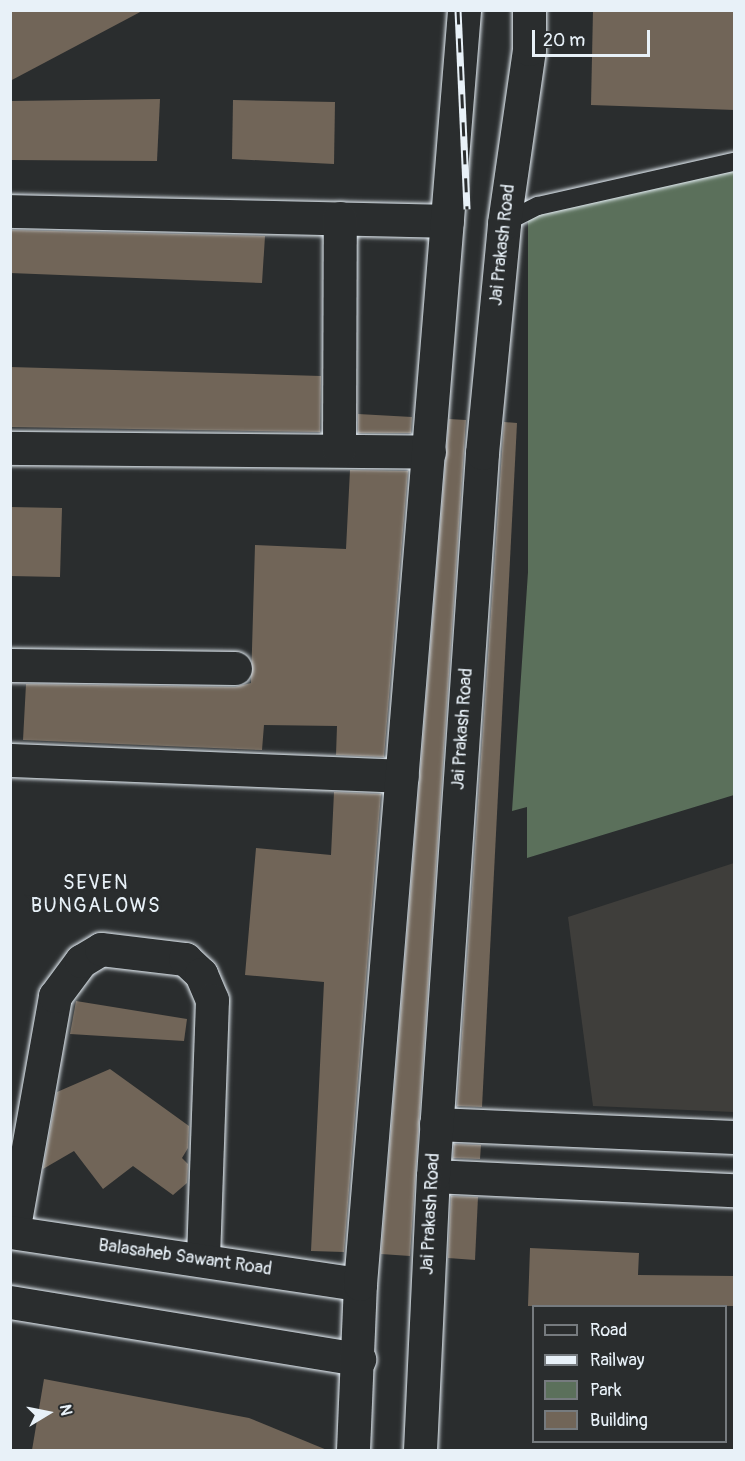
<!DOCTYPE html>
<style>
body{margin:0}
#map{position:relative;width:745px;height:1461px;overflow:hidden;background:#2a2d2e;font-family:Pangolin,sans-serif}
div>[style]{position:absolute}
.built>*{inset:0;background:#3f3e3b}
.green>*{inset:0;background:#5b705b}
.building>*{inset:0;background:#716558}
.roads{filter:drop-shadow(0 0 2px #e8f1f8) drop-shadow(0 0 2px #e8f1f8)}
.lane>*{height:18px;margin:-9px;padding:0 9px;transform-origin:9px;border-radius:9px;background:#2a2d2e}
.street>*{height:33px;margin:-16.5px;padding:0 16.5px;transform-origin:16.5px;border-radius:16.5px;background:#2a2d2e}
.secondary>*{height:33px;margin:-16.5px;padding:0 16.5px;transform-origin:16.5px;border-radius:16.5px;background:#2a2d2e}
.rail>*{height:7px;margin-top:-3.5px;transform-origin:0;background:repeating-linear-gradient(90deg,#2a2d2e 0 14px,#e8f1f8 0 28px);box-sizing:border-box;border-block:2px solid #e8f1f8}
span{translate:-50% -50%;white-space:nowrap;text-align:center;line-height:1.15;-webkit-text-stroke:6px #2a2d2e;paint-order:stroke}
.street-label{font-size:18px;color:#e8f1f8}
.neighbourhood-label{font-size:20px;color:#e8f1f8;letter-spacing:1.5px}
.frame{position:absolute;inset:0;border:12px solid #e8f1f8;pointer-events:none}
.legend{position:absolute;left:532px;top:1305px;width:195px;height:138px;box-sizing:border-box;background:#2a2d2e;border:2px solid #767b7f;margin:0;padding:8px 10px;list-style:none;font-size:18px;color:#e8f1f8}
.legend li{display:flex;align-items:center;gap:12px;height:30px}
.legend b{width:30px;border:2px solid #767b7f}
.north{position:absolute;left:18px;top:1383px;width:60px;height:60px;-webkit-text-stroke:4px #2a2d2e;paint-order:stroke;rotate:80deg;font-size:16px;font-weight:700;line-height:24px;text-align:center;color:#e8f1f8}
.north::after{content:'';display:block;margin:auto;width:21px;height:27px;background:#e8f1f8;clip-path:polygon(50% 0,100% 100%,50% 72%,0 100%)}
.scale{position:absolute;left:532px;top:30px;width:118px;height:27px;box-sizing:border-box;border:3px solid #e8f1f8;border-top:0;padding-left:8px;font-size:18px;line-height:21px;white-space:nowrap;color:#e8f1f8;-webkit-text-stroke:4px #2a2d2e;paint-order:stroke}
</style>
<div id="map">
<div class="built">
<i style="clip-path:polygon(734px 863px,734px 1112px,593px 1106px,568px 917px)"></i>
</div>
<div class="green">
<i style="clip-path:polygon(734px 171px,734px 795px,527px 858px,527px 807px,512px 811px,528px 572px,528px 214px)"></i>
</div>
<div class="building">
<i style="clip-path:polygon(10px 10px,144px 10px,10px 81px)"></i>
<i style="clip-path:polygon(593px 10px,735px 10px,735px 110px,591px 105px)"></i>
<i style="clip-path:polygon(160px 99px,157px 161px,10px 160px,10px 101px)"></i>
<i style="clip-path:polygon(233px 100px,335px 102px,334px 164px,232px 159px)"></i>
<i style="clip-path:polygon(10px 230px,265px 236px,262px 283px,10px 273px)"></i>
<i style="clip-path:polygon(10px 367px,321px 376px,320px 432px,10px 427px)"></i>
<i style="clip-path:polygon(358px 414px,412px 417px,411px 433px,358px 433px)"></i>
<i style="clip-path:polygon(449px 419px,466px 420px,410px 1256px,381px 1254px)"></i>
<i style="clip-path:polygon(504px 422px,517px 423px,482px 1107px,457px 1106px)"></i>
<i style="clip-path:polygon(350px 470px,408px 471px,384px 757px,336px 755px,337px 726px,264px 725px,262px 750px,23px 740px,26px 684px,235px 687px,251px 683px,255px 545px,346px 549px)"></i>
<i style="clip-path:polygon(10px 507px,62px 508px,60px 577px,10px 576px)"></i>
<i style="clip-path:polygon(334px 792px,381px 794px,344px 1252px,311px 1251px,324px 982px,245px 975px,256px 848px,331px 855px)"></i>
<i style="clip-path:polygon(76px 1001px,187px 1019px,184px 1041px,70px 1034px)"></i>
<i style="clip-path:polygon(110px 1069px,189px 1126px,188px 1148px,182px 1158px,188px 1164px,187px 1183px,173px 1195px,133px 1166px,103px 1189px,74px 1151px,43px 1169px,57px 1092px)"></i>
<i style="clip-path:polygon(454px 1144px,481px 1145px,480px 1159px,453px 1158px)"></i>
<i style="clip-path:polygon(451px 1196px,478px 1197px,475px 1260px,448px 1258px)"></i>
<i style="clip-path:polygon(530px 1248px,639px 1253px,638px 1275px,735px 1276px,735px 1306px,528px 1306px)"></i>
<i style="clip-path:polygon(44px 1379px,249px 1418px,327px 1450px,32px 1450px)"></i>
</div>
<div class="roads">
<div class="lane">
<i style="left:504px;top:223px;width:38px;rotate:-27deg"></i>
<i style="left:538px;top:206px;width:201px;rotate:-12.7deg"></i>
</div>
<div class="street">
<i style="left:10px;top:211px;width:437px;rotate:1.3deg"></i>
<i style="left:10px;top:448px;width:419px;rotate:0.5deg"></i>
<i style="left:339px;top:450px;width:232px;rotate:-89.8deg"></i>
<i style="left:10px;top:665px;width:225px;rotate:0.8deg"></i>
<i style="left:10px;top:760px;width:392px;rotate:2.3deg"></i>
<i style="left:13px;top:1232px;width:240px;rotate:-79.9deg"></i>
<i style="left:55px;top:996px;width:44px;rotate:-53.4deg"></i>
<i style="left:81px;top:961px;width:23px;rotate:-31deg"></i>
<i style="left:101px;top:949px;width:85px;rotate:6.8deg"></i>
<i style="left:185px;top:959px;width:22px;rotate:43deg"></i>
<i style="left:201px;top:974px;width:28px;rotate:67deg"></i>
<i style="left:212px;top:1000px;width:260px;rotate:92deg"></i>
</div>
<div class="secondary">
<i style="left:436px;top:1124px;width:298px;rotate:2.5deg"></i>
<i style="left:433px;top:1176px;width:301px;rotate:2.7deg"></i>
<i style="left:10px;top:1232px;width:354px;rotate:8.5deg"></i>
<i style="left:10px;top:1302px;width:354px;rotate:9.3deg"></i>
<i style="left:353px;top:1450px;width:166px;rotate:-87.6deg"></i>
<i style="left:360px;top:1284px;width:1278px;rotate:-85.33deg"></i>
<i style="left:420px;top:1450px;width:274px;rotate:-87.3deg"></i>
<i style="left:433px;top:1176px;width:725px;rotate:-86.12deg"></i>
<i style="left:482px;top:453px;width:231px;rotate:-84.5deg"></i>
<i style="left:504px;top:223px;width:176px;rotate:-81.8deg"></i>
<i style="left:529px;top:49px;width:39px;rotate:-90deg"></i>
</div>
</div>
<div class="rail">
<i style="left:458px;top:10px;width:199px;rotate:87.4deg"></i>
</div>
<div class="street-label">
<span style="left:503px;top:245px;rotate:-84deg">Jai Prakash Road</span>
<span style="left:463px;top:729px;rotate:-86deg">Jai Prakash Road</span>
<span style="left:431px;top:1214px;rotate:-87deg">Jai Prakash Road</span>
<span style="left:185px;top:1258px;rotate:8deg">Balasaheb Sawant Road</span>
</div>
<div class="neighbourhood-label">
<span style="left:96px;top:894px">SEVEN<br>BUNGALOWS</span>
</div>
<div class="frame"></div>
<ul class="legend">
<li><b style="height:8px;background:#2a2d2e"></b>Road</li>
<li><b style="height:8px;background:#e8f1f8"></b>Railway</li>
<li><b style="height:16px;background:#5b705b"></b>Park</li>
<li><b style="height:16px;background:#716558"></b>Building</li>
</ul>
<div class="north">N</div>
<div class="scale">20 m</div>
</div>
